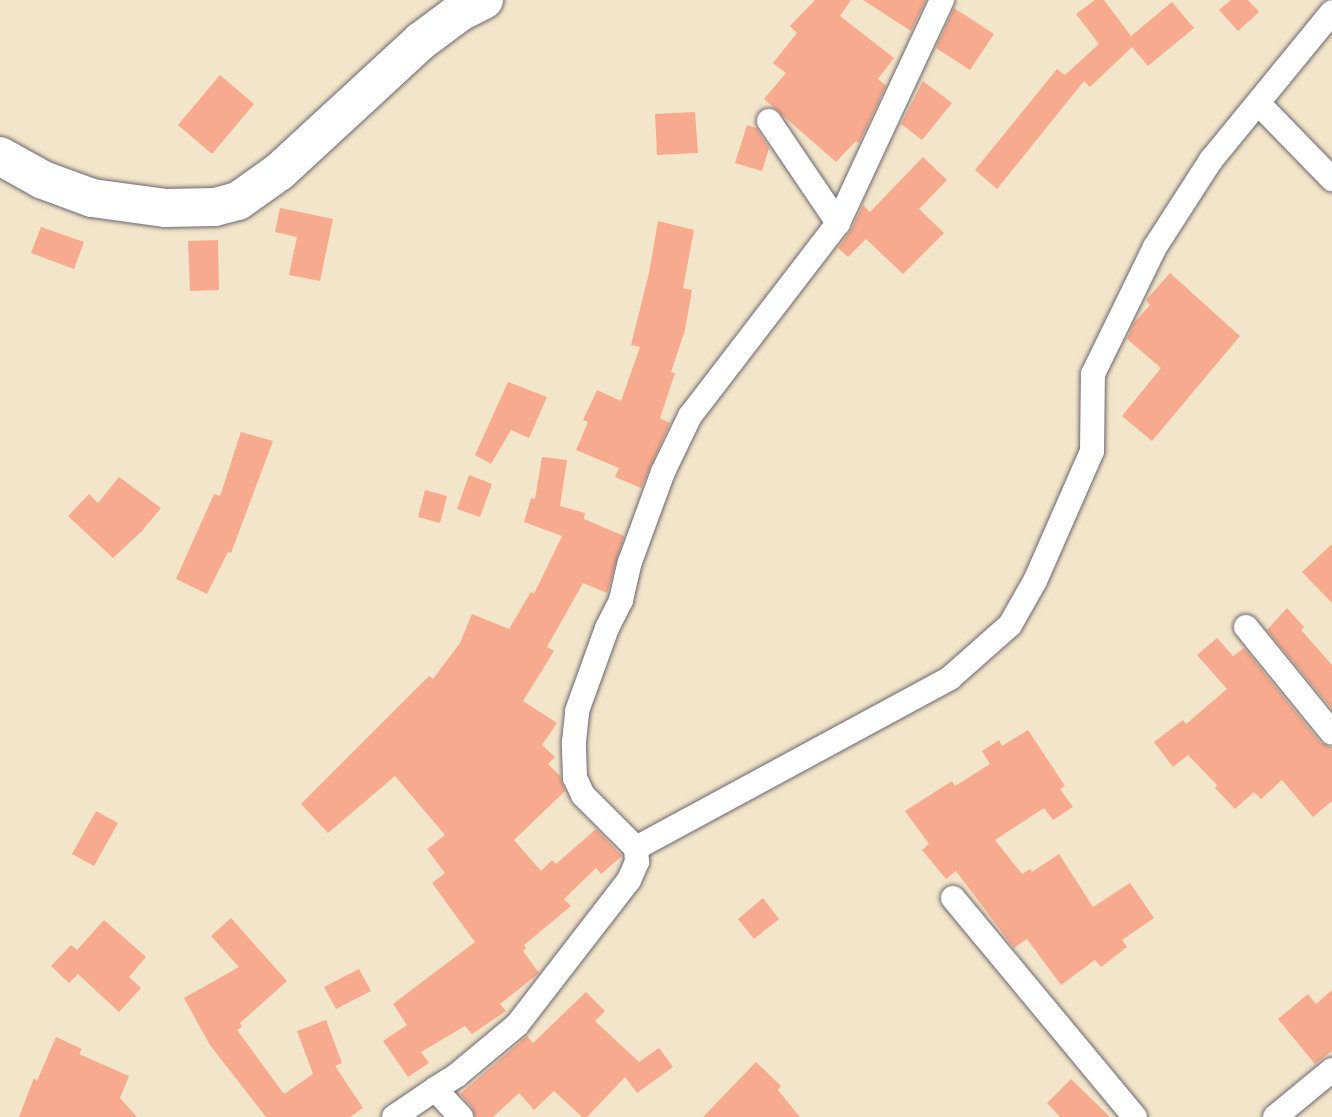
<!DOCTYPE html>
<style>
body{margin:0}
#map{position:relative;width:1332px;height:1117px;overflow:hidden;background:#f3e5c9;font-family:"Gochi Hand",sans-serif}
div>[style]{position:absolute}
.building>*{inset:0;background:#f8aa8e}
.roads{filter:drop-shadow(0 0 2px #6b666d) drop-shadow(0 0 2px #6b666d)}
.minor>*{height:24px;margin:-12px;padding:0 12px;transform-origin:12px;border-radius:12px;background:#fff}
.primary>*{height:38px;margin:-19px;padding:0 19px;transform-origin:19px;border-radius:19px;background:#fff}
span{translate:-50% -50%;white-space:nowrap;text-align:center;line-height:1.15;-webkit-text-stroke:5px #fcf5e5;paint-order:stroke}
</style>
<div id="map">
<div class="building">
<i style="clip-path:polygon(815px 0,851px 0,840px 16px,894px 58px,878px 79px,886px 86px,859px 143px,856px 141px,836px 162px,764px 99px,786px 73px,773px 63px,797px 33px,790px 26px)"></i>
<i style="clip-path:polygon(863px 0,926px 0,911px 31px)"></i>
<i style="clip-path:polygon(1095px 0,1104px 0,1131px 36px,1172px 2px,1194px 28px,1148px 66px,1132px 47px,1090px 87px,1084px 81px,997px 189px,975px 170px,1057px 69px,1065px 75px,1099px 44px,1076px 14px)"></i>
<i style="clip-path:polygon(1231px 0,1248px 0,1259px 12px,1238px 31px,1219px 10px)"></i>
<i style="clip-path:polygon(954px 8px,994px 34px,970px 70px,936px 48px)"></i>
<i style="clip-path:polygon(220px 75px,254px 104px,212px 154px,178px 125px)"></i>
<i style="clip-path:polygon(923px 81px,952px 103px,922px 140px,901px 124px)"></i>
<i style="clip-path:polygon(695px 112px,698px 153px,657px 155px,655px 114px)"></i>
<i style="clip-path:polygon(747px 125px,756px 128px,769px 148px,762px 171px,735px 163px)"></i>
<i style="clip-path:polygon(923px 157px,947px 180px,919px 209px,944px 233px,903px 274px,866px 239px,848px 257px,838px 248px,851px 230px,863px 205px,870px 212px)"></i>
<i style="clip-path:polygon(280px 208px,333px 219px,320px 281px,289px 275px,297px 237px,275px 232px)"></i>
<i style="clip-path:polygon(658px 221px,694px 230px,683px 288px,692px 290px,685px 330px,671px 372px,675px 373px,660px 418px,670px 423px,641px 488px,615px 477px,619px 468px,576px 450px,588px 422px,583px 420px,597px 390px,621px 401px,640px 347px,631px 345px,649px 273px)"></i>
<i style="clip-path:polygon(41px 227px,84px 242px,74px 269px,31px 253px)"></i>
<i style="clip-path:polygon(218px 240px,219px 290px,190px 291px,188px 241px)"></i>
<i style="clip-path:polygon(1170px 273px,1240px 336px,1152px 441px,1122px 416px,1161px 368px,1127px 339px,1134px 323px,1150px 305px,1146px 300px)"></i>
<i style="clip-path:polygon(508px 382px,547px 397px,529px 438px,511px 430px,491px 464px,475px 455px)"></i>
<i style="clip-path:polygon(241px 432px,273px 441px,231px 553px,228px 552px,207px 594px,176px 579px,214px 494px,220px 496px)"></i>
<i style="clip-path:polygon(542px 457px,567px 460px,560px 506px,585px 513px,584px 519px,624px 536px,607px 593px,583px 583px,547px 647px,554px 651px,523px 701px,557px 723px,542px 745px,555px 757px,548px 764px,560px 776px,565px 791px,514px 840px,541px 871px,552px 860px,556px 864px,596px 829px,622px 856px,601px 874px,596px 868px,564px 899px,571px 906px,524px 945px,526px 948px,523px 951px,539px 973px,500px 1004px,506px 1011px,472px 1034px,465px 1026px,421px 1052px,429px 1063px,408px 1077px,383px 1041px,407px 1025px,393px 1004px,475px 942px,432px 883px,445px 873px,427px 849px,445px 835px,395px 776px,328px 833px,301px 804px,429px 676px,433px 679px,460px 643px,472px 614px,509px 629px,531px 592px,534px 594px,562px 536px,524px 522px,531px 498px,535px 499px)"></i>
<i style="clip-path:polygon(469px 475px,492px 484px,480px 517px,457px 509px)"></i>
<i style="clip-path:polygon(119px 477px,161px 508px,141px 532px,113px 558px,68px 516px,89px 494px,98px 503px)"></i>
<i style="clip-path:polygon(425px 490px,447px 496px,440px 523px,418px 517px)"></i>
<i style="clip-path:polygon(1332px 544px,1332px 603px,1302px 572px)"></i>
<i style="clip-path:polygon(1287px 608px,1304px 627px,1301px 630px,1332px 665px,1332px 709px,1267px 630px)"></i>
<i style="clip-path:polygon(1217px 638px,1233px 656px,1244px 648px,1320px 742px,1332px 748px,1332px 801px,1313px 817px,1282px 780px,1261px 799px,1254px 792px,1235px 809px,1215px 788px,1217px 785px,1188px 755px,1173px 767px,1154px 742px,1183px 720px,1186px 724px,1227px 689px,1197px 655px)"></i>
<i style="clip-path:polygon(1028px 730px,1065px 786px,1060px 789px,1073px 807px,1053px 820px,1044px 808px,995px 840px,1022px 874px,1030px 869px,1032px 872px,1059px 854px,1093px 907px,1130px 883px,1154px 918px,1122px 940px,1127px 947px,1101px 967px,1095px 960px,1061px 985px,1027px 939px,1014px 948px,956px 871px,946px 879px,922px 850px,929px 844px,905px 811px,952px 781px,955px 786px,990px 764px,982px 751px,999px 740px,1002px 746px)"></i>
<i style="clip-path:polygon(96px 811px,118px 823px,94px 866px,72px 854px)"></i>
<i style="clip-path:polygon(763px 898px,779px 919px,754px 939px,738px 919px)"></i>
<i style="clip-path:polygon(231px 918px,287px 981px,240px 1023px,242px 1027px,237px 1030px,284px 1094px,313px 1074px,297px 1031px,326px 1020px,342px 1063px,335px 1066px,363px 1108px,350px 1117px,266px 1117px,210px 1045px,184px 998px,239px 967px,211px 936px)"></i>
<i style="clip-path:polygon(104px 920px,146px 957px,129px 977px,141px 988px,119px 1012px,78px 974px,69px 983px,51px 966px,71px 945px,77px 950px)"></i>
<i style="clip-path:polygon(359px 969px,371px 991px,336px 1009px,324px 987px)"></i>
<i style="clip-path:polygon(1332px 990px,1332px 1051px,1315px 1064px,1278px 1019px,1308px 994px,1316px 1004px)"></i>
<i style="clip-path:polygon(586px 992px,605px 1011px,595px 1021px,639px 1062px,659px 1048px,673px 1067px,637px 1093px,625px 1077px,587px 1117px,582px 1117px,554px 1091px,534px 1110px,519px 1093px,493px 1117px,475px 1117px,472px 1107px,460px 1094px,527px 1036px,533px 1043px)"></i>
<i style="clip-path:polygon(56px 1037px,82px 1049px,79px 1054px,129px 1076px,120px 1098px,137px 1117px,19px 1117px,34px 1078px,37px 1081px)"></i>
<i style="clip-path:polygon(756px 1062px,781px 1086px,778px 1090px,800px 1117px,703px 1117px)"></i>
<i style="clip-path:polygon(1071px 1079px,1110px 1117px,1060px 1117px,1047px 1103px)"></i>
</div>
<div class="roads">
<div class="minor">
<i style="left:1259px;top:104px;width:105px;rotate:45.8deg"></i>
<i style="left:769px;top:121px;width:123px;rotate:55.9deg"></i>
<i style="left:1246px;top:627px;width:136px;rotate:50.9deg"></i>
<i style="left:636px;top:848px;width:357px;rotate:-28.4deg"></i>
<i style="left:950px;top:678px;width:80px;rotate:-41.5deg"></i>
<i style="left:1010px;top:625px;width:51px;rotate:-60.4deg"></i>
<i style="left:1035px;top:581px;width:142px;rotate:-66.3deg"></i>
<i style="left:1092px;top:451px;width:77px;rotate:-89.3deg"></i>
<i style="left:1093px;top:374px;width:141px;rotate:-64deg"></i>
<i style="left:1155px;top:247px;width:103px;rotate:-57.2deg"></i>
<i style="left:1211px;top:160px;width:191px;rotate:-50.7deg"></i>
<i style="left:953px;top:898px;width:285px;rotate:50.3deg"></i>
<i style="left:394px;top:1117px;width:50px;rotate:-34.3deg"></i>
<i style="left:461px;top:1117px;width:38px;rotate:-133deg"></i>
<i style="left:435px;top:1089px;width:26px;rotate:-32deg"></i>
<i style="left:457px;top:1075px;width:78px;rotate:-39.8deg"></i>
<i style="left:517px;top:1025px;width:183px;rotate:-52.3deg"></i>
<i style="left:629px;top:880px;width:20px;rotate:-66deg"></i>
<i style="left:637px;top:862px;width:14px;rotate:-94deg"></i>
<i style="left:636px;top:848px;width:75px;rotate:-135deg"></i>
<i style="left:583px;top:795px;width:19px;rotate:-115deg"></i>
<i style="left:575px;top:778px;width:36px;rotate:-92deg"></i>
<i style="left:574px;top:742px;width:31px;rotate:-84deg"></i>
<i style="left:577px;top:711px;width:88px;rotate:-70.1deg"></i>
<i style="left:607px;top:628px;width:31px;rotate:-63deg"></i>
<i style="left:621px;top:600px;width:39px;rotate:-77deg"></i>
<i style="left:630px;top:562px;width:96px;rotate:-69.9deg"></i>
<i style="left:663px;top:472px;width:62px;rotate:-64.3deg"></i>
<i style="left:690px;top:416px;width:243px;rotate:-52.5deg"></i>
<i style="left:838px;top:223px;width:246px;rotate:-65deg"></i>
<i style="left:1275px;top:1117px;width:74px;rotate:-39.5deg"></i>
</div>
<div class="primary">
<i style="left:0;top:156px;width:49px;rotate:29.2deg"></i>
<i style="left:43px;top:180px;width:52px;rotate:20.2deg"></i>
<i style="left:92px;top:198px;width:75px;rotate:7.7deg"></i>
<i style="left:166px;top:208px;width:49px;rotate:-1.2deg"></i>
<i style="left:215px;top:207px;width:24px;rotate:-15deg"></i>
<i style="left:238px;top:201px;width:50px;rotate:-35.3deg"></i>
<i style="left:279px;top:172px;width:193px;rotate:-42.7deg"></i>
<i style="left:421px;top:41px;width:49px;rotate:-36.6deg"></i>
<i style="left:460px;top:12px;width:27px;rotate:-27deg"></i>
</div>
</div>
</div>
